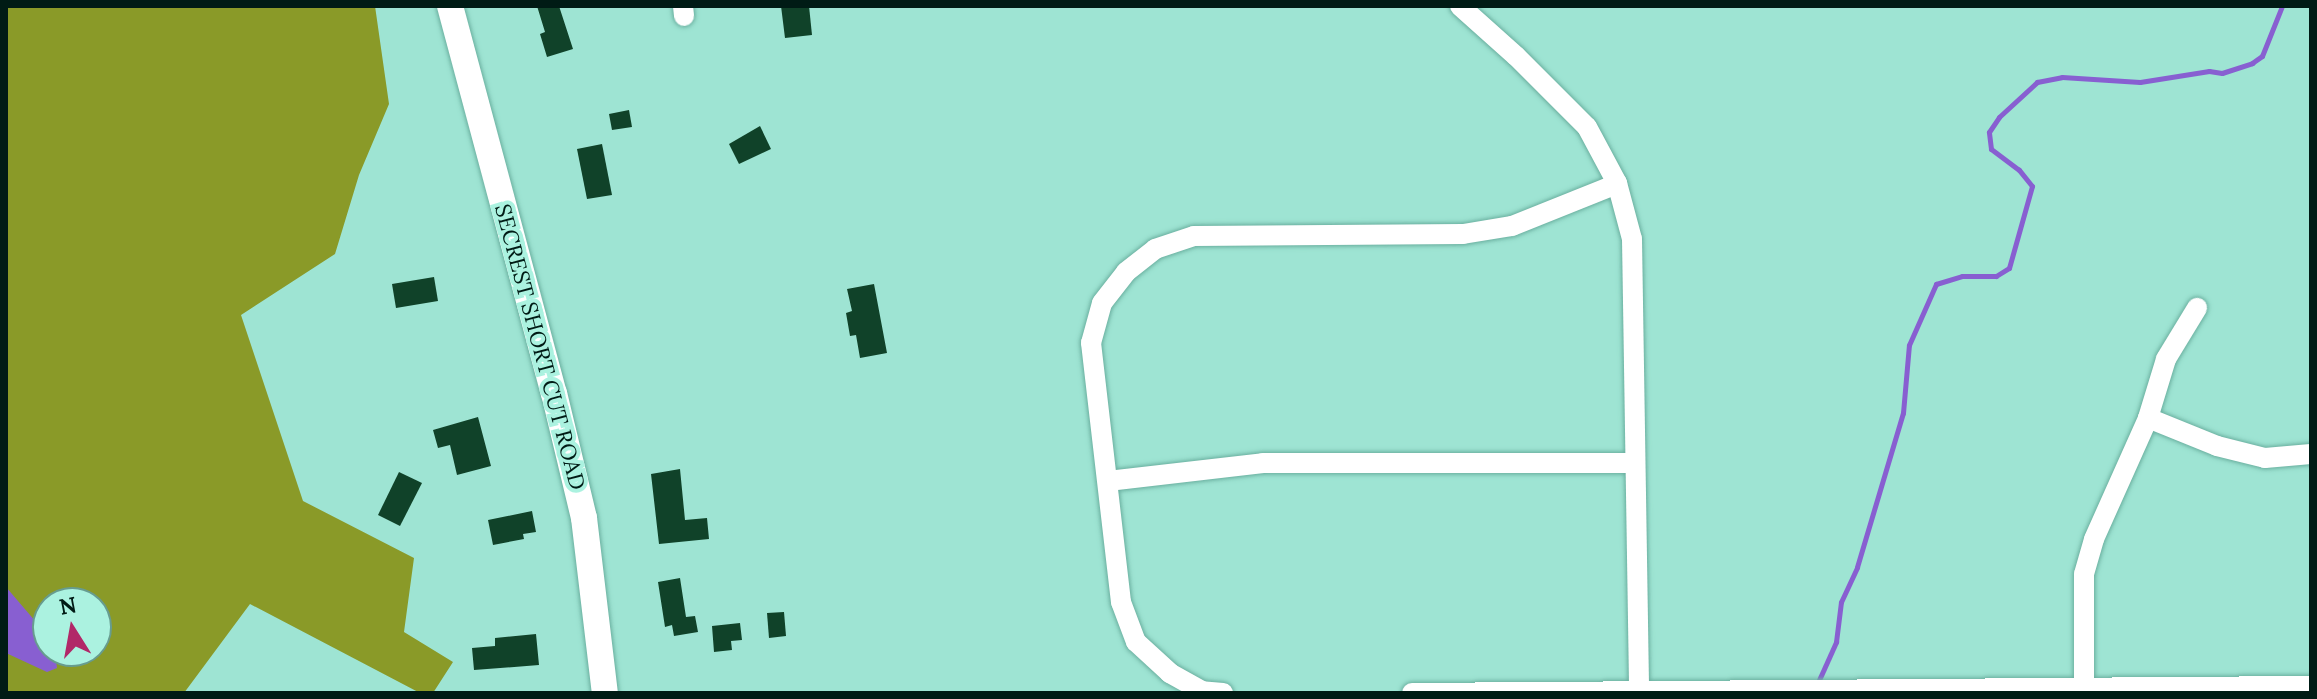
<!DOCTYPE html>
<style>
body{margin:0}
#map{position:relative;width:2317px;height:699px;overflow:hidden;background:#9ee4d3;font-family:Lora,serif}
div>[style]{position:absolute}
.forest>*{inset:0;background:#8a9a28}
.water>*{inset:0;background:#885fd1}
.stream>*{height:5px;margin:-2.5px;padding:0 2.5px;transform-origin:2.5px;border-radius:2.5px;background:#885fd1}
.building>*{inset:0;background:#104229}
.roads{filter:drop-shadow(0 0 2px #6aaf9f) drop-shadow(0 0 2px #6aaf9f)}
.minor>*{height:20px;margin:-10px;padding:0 10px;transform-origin:10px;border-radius:10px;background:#fff}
.major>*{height:26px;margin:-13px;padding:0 13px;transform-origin:13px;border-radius:13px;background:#fff}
span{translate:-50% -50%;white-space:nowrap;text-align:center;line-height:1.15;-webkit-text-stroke:8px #abf2e0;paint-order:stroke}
.street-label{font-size:22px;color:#001b15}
.frame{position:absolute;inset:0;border:8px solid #001b15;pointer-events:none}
.north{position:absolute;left:32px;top:587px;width:80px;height:80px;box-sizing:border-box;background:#abf2e0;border:2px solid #679c8f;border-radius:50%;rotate:349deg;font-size:22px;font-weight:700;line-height:32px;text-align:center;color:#001b15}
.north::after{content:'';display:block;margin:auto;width:28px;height:36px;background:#b12868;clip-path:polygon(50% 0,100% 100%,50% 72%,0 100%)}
</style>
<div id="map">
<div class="forest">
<i style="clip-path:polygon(evenodd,6px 6px,375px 6px,389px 104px,359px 175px,335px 254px,241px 315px,303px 501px,414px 558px,404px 632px,453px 662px,433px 693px,420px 693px,250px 604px,184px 693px,6px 693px,6px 6px,48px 603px,96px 603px,96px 651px,48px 651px,48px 603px)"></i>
</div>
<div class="water">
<i style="clip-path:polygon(6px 587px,48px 636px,48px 651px,55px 651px,57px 668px,47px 672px,6px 653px)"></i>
</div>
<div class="stream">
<i style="left:1819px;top:680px;width:42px;rotate:-65.9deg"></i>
<i style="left:1836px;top:642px;width:40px;rotate:-82.9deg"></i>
<i style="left:1841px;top:602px;width:38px;rotate:-65deg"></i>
<i style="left:1857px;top:567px;width:161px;rotate:-73.4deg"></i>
<i style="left:1903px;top:413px;width:68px;rotate:-85deg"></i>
<i style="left:1909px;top:345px;width:67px;rotate:-66.1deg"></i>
<i style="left:1936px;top:284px;width:27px;rotate:-17deg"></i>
<i style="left:1962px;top:276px;width:34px"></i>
<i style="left:1996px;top:276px;width:15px;rotate:-32deg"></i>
<i style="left:2009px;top:268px;width:85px;rotate:-74.3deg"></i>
<i style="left:2032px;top:186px;width:21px;rotate:-129deg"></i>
<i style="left:2019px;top:170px;width:35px;rotate:-143deg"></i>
<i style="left:1991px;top:149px;width:17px;rotate:-97deg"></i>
<i style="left:1989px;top:132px;width:18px;rotate:-56deg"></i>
<i style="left:1999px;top:117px;width:52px;rotate:-42.6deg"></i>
<i style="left:2037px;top:82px;width:25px;rotate:-11deg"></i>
<i style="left:2062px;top:77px;width:78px;rotate:3.7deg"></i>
<i style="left:2140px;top:82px;width:70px;rotate:-9.1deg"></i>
<i style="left:2209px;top:71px;width:13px;rotate:9deg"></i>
<i style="left:2222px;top:73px;width:32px;rotate:-18deg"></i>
<i style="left:2252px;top:63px;width:12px;rotate:-35deg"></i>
<i style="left:2262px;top:56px;width:54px;rotate:-68.2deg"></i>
</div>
<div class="building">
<i style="clip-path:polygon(537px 6px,559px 6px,573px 49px,547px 57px,540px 34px,545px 32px)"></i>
<i style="clip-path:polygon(781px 6px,809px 6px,812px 35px,785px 38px)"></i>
<i style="clip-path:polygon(629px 110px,632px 127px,612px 130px,609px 114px)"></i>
<i style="clip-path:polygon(760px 126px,771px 149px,739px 164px,729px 144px)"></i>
<i style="clip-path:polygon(602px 144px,612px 195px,587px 199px,577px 149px)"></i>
<i style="clip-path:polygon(434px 277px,438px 301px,396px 308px,392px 284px)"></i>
<i style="clip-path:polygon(874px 284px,887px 353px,860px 358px,856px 335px,850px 336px,846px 313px,852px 311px,847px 289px)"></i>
<i style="clip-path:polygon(478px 417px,491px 466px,457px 475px,450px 445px,438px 448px,433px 430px)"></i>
<i style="clip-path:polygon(680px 469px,685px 520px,707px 518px,709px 539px,659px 544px,651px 474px)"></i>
<i style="clip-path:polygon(399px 472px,422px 483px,400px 526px,378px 515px)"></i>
<i style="clip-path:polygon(532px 511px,536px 532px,523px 534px,524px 539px,493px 545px,488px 520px)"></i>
<i style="clip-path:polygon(680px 578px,686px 617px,695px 616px,698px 632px,674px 636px,672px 625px,665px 627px,658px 582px)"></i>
<i style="clip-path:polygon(784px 612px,786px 636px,769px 638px,767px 613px)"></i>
<i style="clip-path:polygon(740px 623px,742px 640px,731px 641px,732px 650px,714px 652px,712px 626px)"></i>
<i style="clip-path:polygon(536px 634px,539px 665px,474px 670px,472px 648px,495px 646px,495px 638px)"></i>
</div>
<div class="roads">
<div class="minor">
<i style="left:683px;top:6px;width:10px;rotate:84deg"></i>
<i style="left:1460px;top:6px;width:75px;rotate:41.8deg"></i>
<i style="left:1516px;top:56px;width:100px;rotate:45deg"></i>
<i style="left:1587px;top:127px;width:64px;rotate:61.8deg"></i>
<i style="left:1617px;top:183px;width:58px;rotate:75deg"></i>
<i style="left:1632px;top:239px;width:451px;rotate:89.1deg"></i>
<i style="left:2148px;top:418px;width:74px;rotate:22.1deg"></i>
<i style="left:2217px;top:446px;width:49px;rotate:14deg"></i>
<i style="left:2265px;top:458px;width:46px;rotate:-5deg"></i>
<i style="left:1108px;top:481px;width:156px;rotate:-6.6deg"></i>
<i style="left:1263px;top:463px;width:372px"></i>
<i style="left:2084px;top:686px;width:112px;rotate:-90deg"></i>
<i style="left:2084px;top:574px;width:36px;rotate:-74deg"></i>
<i style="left:2094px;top:539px;width:133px;rotate:-65.9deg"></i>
<i style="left:2148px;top:418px;width:62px;rotate:-73deg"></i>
<i style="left:2166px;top:359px;width:60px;rotate:-58.7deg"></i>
<i style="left:1223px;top:693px;width:21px;rotate:-175deg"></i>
<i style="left:1202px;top:691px;width:37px;rotate:-151deg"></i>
<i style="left:1170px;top:673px;width:46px;rotate:-137.6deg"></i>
<i style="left:1136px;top:642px;width:43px;rotate:-110.6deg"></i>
<i style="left:1121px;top:602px;width:261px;rotate:-96.6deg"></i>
<i style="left:1091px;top:343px;width:41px;rotate:-74.6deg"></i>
<i style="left:1102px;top:303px;width:39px;rotate:-52deg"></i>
<i style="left:1126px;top:272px;width:37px;rotate:-38deg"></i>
<i style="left:1155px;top:249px;width:41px;rotate:-18.4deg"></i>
<i style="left:1194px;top:236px;width:269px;rotate:-0.4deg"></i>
<i style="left:1463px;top:234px;width:50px;rotate:-9.3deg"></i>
<i style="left:1512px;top:226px;width:113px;rotate:-21.8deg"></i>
<i style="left:1412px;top:693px;width:899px;rotate:-0.45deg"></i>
</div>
<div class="major">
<i style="left:450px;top:6px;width:401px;rotate:75deg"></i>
<i style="left:554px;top:393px;width:129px;rotate:76.5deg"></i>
<i style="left:584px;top:518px;width:176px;rotate:83.2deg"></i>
</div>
</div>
<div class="street-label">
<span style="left:540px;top:347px;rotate:75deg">SECREST SHORT CUT ROAD</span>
</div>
<div class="frame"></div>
<div class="north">N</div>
</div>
